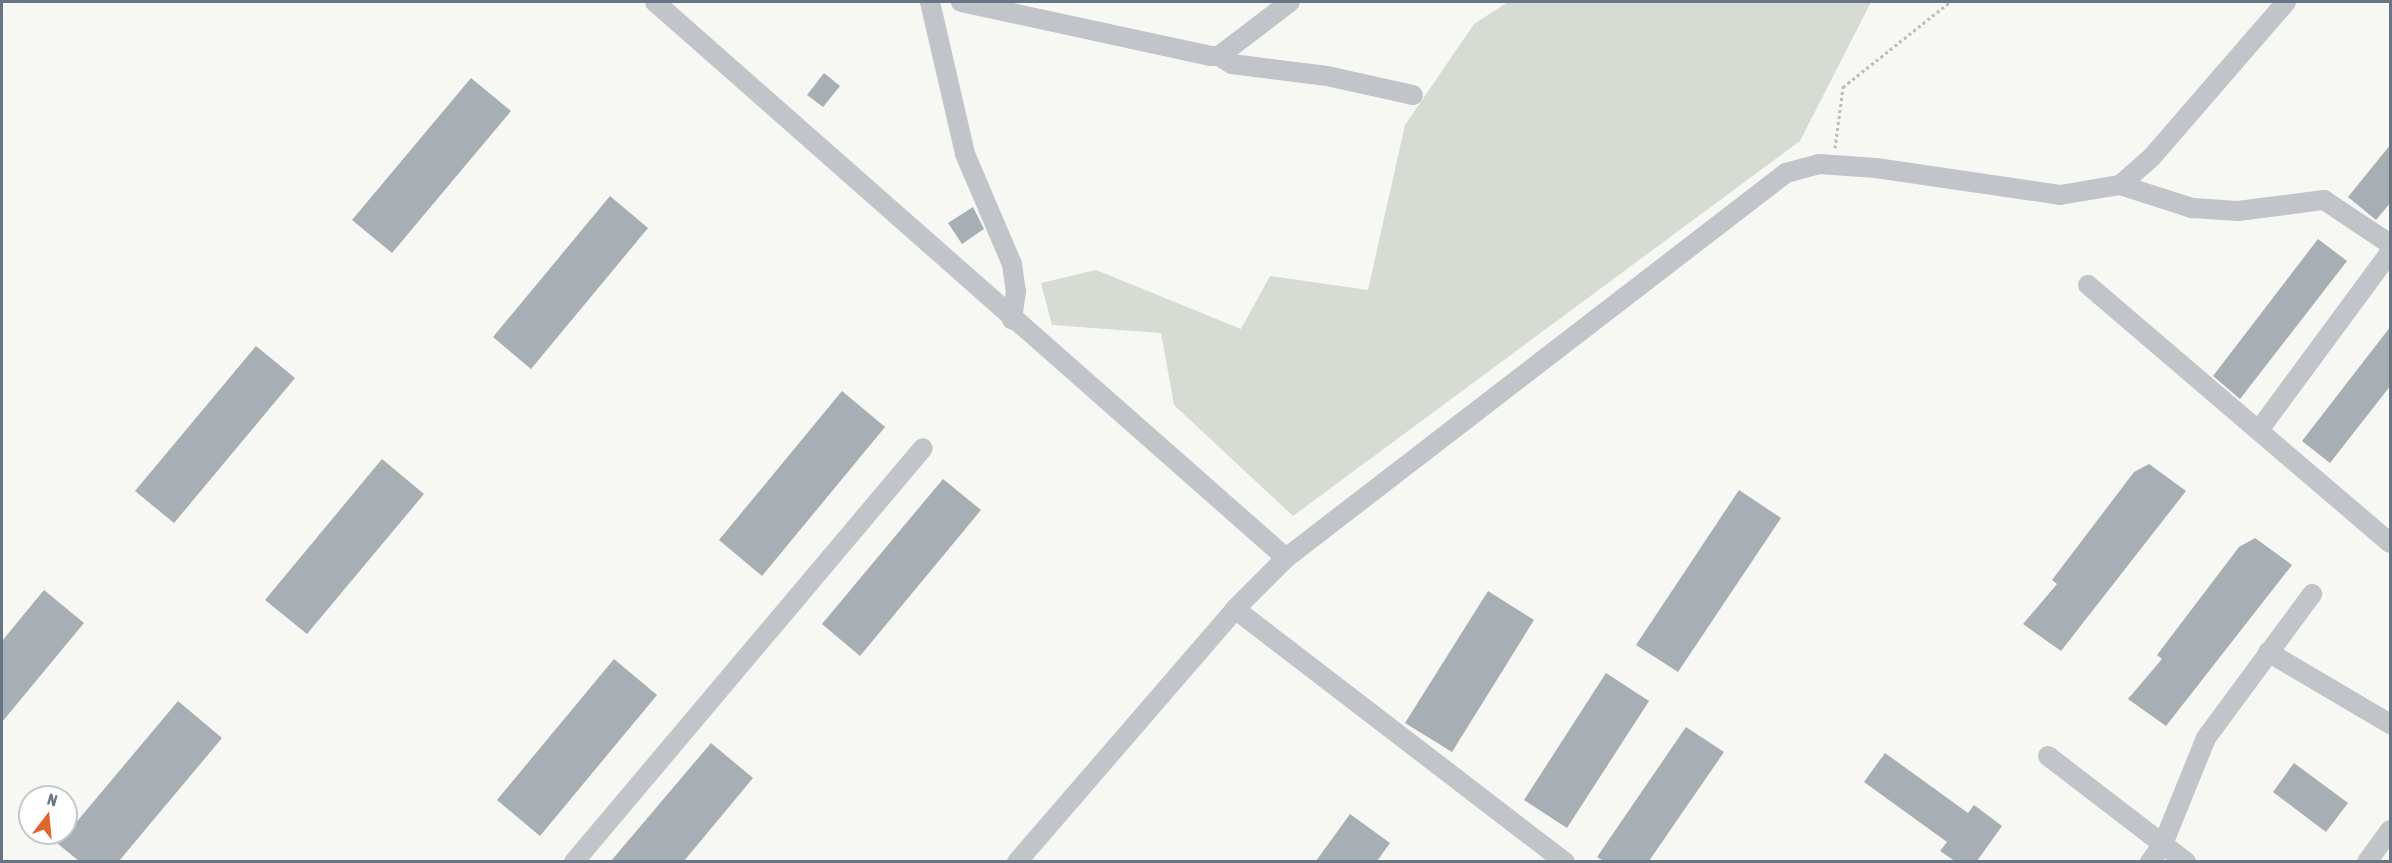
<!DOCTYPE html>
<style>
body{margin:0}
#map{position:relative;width:2392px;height:863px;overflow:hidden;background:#f7f7f4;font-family:"Asap Condensed",sans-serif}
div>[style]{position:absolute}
.green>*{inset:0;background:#d6dcd4}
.building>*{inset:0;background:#a7afb5}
.path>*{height:3px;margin-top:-1.5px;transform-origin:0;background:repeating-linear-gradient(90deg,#bbbdc0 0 3px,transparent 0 6px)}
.minor>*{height:20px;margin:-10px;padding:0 10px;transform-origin:10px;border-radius:10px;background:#c1c4c8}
span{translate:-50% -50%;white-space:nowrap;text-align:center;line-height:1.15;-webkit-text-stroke:6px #fff;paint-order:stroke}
.frame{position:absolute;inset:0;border:3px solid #677584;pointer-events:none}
.north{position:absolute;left:18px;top:785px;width:60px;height:60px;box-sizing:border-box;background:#fff;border:2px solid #c2c8ce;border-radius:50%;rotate:16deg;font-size:16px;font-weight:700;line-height:24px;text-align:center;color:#677584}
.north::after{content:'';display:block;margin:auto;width:21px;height:27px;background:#de672e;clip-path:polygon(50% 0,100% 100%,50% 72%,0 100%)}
</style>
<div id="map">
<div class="green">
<i style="clip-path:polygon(1508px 2px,1871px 2px,1800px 141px,1293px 516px,1174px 405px,1161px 333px,1052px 325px,1041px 283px,1096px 270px,1241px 329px,1270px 276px,1368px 290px,1405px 125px,1474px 24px)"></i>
</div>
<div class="building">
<i style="clip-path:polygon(824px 73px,840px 86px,823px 107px,807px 95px)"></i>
<i style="clip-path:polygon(471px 78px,511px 111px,392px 253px,352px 220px)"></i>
<i style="clip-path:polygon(2391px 144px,2391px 202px,2376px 220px,2348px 197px)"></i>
<i style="clip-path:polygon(610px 196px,648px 228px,531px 369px,493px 337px)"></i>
<i style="clip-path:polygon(973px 207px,984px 229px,962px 244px,948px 223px)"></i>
<i style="clip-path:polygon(2318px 239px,2347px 261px,2240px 399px,2213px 376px)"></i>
<i style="clip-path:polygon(2391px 326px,2391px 385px,2330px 463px,2302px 441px)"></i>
<i style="clip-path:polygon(256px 346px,295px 378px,174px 523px,135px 491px)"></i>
<i style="clip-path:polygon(842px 391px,885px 427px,762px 576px,719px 540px)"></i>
<i style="clip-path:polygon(382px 459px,424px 494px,307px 634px,265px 600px)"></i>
<i style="clip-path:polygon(2149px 464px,2186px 491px,2061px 651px,2023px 624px,2057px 584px,2052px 580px,2134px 472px)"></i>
<i style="clip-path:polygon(943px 479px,981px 510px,860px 656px,822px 624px)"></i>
<i style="clip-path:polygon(1739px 490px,1781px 518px,1678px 672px,1636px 645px)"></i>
<i style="clip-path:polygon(2255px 538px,2292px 565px,2166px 726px,2128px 699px,2162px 659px,2157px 655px,2239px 547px)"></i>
<i style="clip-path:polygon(44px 590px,84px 623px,2px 722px,2px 641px)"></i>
<i style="clip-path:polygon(1488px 591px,1534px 620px,1452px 752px,1405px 723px)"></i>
<i style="clip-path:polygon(614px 659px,657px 695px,540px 836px,497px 800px)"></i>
<i style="clip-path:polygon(1606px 673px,1649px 701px,1567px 828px,1524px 800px)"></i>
<i style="clip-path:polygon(178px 701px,222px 738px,119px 861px,79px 861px,58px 844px)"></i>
<i style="clip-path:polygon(1686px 727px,1724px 752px,1649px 861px,1604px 861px,1597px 857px)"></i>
<i style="clip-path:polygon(711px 743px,753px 778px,684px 861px,611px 861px)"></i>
<i style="clip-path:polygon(1885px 753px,1968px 813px,1974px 805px,2002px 826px,1977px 861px,1955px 861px,1940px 851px,1947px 842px,1864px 782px)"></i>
<i style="clip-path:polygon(2294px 763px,2348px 803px,2326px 832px,2273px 792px)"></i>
<i style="clip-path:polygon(1350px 814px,1390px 843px,1377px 861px,1316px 861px)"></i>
</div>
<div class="path">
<i style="left:1835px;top:148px;width:62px;rotate:-82.5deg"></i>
<i style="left:1843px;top:87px;width:137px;rotate:-38.5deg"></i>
</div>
<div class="minor">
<i style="left:655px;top:2px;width:841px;rotate:41.38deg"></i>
<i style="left:930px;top:2px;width:156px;rotate:77deg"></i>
<i style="left:965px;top:154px;width:120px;rotate:66.9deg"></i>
<i style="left:1012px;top:264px;width:27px;rotate:82deg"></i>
<i style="left:1016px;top:291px;width:29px;rotate:98deg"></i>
<i style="left:961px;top:2px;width:255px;rotate:12.2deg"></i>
<i style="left:1210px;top:56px;width:9px"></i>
<i style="left:1219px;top:56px;width:89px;rotate:-37.3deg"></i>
<i style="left:1219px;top:56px;width:15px;rotate:32deg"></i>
<i style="left:1232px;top:64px;width:96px;rotate:7.2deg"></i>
<i style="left:1327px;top:76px;width:88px;rotate:12.5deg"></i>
<i style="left:2120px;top:185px;width:76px;rotate:17.7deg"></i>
<i style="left:2192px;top:208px;width:46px;rotate:3.7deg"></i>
<i style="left:2238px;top:211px;width:87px;rotate:-7.3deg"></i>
<i style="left:2324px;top:200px;width:79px;rotate:33.7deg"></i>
<i style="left:2088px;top:285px;width:397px;rotate:40.5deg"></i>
<i style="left:2259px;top:430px;width:221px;rotate:-53.6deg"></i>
<i style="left:1235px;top:609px;width:416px;rotate:37.5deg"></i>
<i style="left:2268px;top:652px;width:142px;rotate:30.5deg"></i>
<i style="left:2048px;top:756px;width:174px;rotate:37.5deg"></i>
<i style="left:574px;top:862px;width:541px;rotate:-49.87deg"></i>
<i style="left:1017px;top:862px;width:334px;rotate:-49.2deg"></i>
<i style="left:1235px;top:609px;width:72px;rotate:-45deg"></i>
<i style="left:1286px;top:558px;width:631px;rotate:-37.6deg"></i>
<i style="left:1786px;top:173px;width:34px;rotate:-15deg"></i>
<i style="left:1819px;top:164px;width:57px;rotate:4deg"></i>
<i style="left:1876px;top:168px;width:186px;rotate:8.3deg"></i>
<i style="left:2060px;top:195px;width:61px;rotate:-9.5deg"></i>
<i style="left:2120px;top:185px;width:41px;rotate:-41.1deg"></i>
<i style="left:2151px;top:158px;width:206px;rotate:-49.1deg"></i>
<i style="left:2150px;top:862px;width:22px;rotate:-54deg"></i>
<i style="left:2163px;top:844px;width:114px;rotate:-67.9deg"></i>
<i style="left:2206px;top:738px;width:179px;rotate:-53.6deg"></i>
<i style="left:2367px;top:862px;width:39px;rotate:-54deg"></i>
</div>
<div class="frame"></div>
<div class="north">N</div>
</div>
